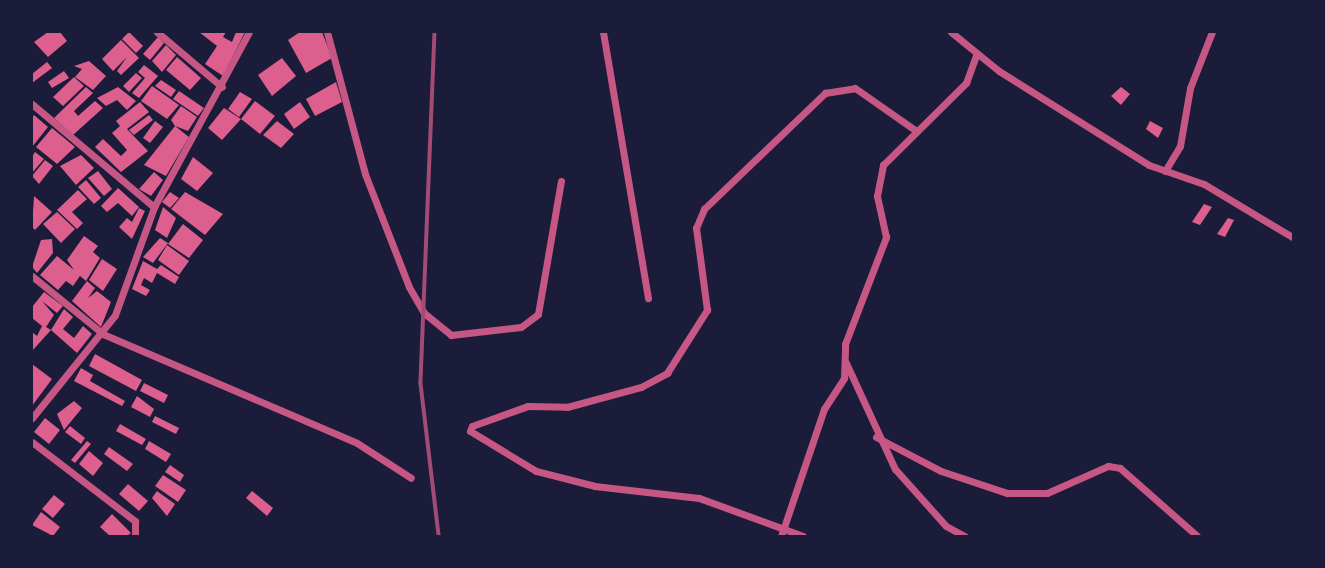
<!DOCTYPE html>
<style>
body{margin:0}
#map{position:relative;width:1325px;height:568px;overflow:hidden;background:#1b1b3a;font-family:Arial,sans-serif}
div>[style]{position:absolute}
.building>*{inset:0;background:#dd5f8e}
.minor>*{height:7px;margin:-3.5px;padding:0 3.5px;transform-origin:3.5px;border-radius:3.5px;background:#c65784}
.rail>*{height:3.5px;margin:-1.75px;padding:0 1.75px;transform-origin:1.75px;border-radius:1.75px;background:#a44b75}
span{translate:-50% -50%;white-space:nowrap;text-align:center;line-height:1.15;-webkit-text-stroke:6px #1b1b3a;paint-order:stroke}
.frame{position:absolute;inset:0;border:33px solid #1b1b3a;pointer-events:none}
</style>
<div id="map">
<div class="building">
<i style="clip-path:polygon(48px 32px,60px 32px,67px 41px,48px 57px,34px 42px)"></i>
<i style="clip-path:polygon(129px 32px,143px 46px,136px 53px,122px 39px)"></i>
<i style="clip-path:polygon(199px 32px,226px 32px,223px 37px,232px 42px,236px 32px,245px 32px,223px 76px,205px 64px,217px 46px)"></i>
<i style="clip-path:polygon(300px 32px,322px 32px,332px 58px,306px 73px,288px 40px)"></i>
<i style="clip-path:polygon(158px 37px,164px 43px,150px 60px,143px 54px)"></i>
<i style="clip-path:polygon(121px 40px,139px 58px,121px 75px,117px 71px,127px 57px,113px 71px,102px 59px)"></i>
<i style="clip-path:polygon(166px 45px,176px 55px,162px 72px,152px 61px)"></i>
<i style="clip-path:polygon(177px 57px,201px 78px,190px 90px,166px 70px)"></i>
<i style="clip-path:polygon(282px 58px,296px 76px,272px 96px,258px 75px)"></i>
<i style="clip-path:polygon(89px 61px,106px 76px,93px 90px,75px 77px,82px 69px,74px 66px)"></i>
<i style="clip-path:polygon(47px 62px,52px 68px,32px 83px,32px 74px)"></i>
<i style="clip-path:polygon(144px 65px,158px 76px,139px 98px,132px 93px,145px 78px,138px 72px)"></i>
<i style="clip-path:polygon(64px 71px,69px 78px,52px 88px,48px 82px)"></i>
<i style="clip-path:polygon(136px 73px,142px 78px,129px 92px,123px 86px)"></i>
<i style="clip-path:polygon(74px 77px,84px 86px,63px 106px,53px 97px)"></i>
<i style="clip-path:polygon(161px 80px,176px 90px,171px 97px,155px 86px)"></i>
<i style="clip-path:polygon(336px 82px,342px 102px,315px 116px,306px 99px)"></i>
<i style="clip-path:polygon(152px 86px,179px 105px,167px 119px,141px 101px)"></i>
<i style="clip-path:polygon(86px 87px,93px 93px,74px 111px,78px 116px,95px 101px,103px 108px,73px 135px,54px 118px)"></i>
<i style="clip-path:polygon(118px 87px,136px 101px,127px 110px,117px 100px,106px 106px,97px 98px)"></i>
<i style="clip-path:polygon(1121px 87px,1130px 94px,1121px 105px,1111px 96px)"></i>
<i style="clip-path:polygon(179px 91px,204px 108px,198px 116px,173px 99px)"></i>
<i style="clip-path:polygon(240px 92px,252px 99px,239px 117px,228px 109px)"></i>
<i style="clip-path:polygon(255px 101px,275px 116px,260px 134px,241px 119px)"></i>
<i style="clip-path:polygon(140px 102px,149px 112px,127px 129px,148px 151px,121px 172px,95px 147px,103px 139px,121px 156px,127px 150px,112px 133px,120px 126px,116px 121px)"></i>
<i style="clip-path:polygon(300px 102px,310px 117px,294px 129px,284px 114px)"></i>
<i style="clip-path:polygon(181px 106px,197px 117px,188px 131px,175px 126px,189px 137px,166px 176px,144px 165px,175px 126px,171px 120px)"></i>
<i style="clip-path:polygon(224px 108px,241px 119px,222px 140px,208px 128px)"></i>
<i style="clip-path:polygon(34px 115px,48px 127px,32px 147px,32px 118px)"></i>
<i style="clip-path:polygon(149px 115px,153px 120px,134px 135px,129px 130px)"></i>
<i style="clip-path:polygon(155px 121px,163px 127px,150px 143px,143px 138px)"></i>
<i style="clip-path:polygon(277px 121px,294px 134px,281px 148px,263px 135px)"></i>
<i style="clip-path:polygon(1150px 121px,1163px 128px,1158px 138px,1146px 129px)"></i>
<i style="clip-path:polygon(52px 128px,75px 147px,57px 164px,36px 147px)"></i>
<i style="clip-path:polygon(35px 152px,44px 159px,32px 173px,32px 157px)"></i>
<i style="clip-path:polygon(81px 155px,94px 168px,76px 185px,60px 166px)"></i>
<i style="clip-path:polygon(193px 157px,213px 173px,197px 191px,181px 179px)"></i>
<i style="clip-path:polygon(45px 160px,53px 166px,39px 184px,32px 176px)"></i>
<i style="clip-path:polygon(98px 171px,112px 189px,104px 196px,88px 178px)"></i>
<i style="clip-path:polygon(154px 172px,163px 180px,151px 196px,139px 189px)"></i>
<i style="clip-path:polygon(86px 180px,101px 198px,94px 204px,78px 187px)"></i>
<i style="clip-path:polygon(118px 188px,139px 207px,132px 216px,118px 203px,107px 212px,101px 206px)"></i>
<i style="clip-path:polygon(78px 190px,87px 199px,72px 212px,83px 223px,77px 229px,57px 210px)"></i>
<i style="clip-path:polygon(170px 192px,179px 198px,170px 208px,162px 202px)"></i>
<i style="clip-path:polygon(185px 192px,223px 214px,205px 235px,171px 209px)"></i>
<i style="clip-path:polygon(34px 196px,52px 212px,35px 230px,32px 227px)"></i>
<i style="clip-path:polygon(1204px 204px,1212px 207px,1200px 225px,1192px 222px)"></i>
<i style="clip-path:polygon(163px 207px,176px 218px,167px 238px,155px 230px)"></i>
<i style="clip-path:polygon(139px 208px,145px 211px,132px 239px,119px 227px,127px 218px,132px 222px)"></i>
<i style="clip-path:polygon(57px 212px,75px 229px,61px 243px,43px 224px)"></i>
<i style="clip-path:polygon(1228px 218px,1234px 220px,1225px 237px,1217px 234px)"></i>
<i style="clip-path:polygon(183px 224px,203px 240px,189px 258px,168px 244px)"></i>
<i style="clip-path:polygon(84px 236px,98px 246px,93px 252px,100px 258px,86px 281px,80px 276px,73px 286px,66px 281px,58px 290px,40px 275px,57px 256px,74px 270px,67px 260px)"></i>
<i style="clip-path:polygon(160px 238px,168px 243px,153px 263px,143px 257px)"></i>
<i style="clip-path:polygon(52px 239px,53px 253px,37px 273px,32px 267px,41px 240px)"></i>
<i style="clip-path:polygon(167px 245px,189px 261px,179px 275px,158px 260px)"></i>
<i style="clip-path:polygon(102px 259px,117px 269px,103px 291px,89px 280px)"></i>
<i style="clip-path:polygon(143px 261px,157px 269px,161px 265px,179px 277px,175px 284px,157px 273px,152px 283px,144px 278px,141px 285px,150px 290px,146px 296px,132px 289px)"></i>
<i style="clip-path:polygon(87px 281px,95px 288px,88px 298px,97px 291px,111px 302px,101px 327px,72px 301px)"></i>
<i style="clip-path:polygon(44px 292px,63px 306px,57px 313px,42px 301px,54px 315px,46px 327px,51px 330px,64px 309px,73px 317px,63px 329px,74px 338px,83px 326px,92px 334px,77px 353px,51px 330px,32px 351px,32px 332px,37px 336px,42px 326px,32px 318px,32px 307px)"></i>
<i style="clip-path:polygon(95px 354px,142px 380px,136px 391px,89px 366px)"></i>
<i style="clip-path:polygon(32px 364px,52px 379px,32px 406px)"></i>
<i style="clip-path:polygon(81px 368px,93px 375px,90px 381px,125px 401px,122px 406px,74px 381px)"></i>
<i style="clip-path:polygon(144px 383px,168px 395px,164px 403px,140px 391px)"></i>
<i style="clip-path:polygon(137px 396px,154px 409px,150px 417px,131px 407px)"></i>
<i style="clip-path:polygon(74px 401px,82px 408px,64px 430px,57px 414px)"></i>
<i style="clip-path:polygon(155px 416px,179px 428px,176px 434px,152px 422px)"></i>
<i style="clip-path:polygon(45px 418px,60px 430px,49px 444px,34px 432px)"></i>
<i style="clip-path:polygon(120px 424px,146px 439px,142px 445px,116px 431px)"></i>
<i style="clip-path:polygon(70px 426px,85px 438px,81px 444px,65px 432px)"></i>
<i style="clip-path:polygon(87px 441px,91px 444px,75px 463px,71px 460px)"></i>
<i style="clip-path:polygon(149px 441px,171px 454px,166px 462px,145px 449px)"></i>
<i style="clip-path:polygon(109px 447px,133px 464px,127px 471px,104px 454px)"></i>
<i style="clip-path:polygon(89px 451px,103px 463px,93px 476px,79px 464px)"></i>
<i style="clip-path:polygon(170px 465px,184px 475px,180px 482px,165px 472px)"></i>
<i style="clip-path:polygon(163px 475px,186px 490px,178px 502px,155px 486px)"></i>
<i style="clip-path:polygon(128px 484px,148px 501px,139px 511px,119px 494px)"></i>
<i style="clip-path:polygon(157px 491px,175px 504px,167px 516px,152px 498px)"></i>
<i style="clip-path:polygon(252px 491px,273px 508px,267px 516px,246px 498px)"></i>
<i style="clip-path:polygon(54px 495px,65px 504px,53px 518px,42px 509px)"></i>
<i style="clip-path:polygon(41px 512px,60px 527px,53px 536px,32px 525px)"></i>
<i style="clip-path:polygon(112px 514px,131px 533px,127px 536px,110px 536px,100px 527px)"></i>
</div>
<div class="minor">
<i style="left:157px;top:32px;width:85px;rotate:40.2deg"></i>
<i style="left:327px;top:32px;width:147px;rotate:75deg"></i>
<i style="left:365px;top:174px;width:121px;rotate:68.7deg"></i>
<i style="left:409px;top:287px;width:30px;rotate:60deg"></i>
<i style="left:424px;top:313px;width:35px;rotate:39deg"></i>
<i style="left:451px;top:335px;width:70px;rotate:-6.5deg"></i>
<i style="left:521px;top:327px;width:21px;rotate:-37deg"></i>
<i style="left:538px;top:314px;width:135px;rotate:-80.2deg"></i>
<i style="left:603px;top:32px;width:270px;rotate:80.4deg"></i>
<i style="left:951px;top:32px;width:62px;rotate:39.1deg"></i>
<i style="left:999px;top:71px;width:177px;rotate:32.1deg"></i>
<i style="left:1149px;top:165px;width:58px;rotate:19.1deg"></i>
<i style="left:1204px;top:184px;width:105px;rotate:31deg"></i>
<i style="left:32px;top:104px;width:160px;rotate:40.2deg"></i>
<i style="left:1165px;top:171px;width:29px;rotate:-59deg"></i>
<i style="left:1180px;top:146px;width:59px;rotate:-80.2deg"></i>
<i style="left:1190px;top:88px;width:60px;rotate:-68.6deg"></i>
<i style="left:32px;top:276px;width:92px;rotate:39.2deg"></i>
<i style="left:103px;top:334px;width:276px;rotate:23.2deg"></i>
<i style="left:357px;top:443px;width:64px;rotate:32.9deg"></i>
<i style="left:846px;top:363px;width:117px;rotate:65.2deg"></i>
<i style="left:895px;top:469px;width:76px;rotate:48.2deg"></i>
<i style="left:946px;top:526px;width:21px;rotate:29deg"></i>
<i style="left:32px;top:418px;width:132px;rotate:-51.1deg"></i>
<i style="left:115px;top:315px;width:115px;rotate:-70.1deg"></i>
<i style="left:154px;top:207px;width:199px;rotate:-61.5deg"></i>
<i style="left:876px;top:437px;width:73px;rotate:27.6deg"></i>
<i style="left:941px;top:471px;width:70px;rotate:18.4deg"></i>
<i style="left:1007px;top:493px;width:40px"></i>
<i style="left:1047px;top:493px;width:67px;rotate:-23.9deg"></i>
<i style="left:1108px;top:466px;width:12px;rotate:9deg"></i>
<i style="left:1120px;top:468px;width:103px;rotate:41.4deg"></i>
<i style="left:32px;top:442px;width:130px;rotate:37.5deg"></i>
<i style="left:135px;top:521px;width:15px;rotate:90deg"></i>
<i style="left:781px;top:536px;width:134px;rotate:-71.3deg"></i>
<i style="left:824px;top:409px;width:37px;rotate:-57deg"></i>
<i style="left:844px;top:378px;width:34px;rotate:-88deg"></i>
<i style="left:845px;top:344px;width:115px;rotate:-69deg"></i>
<i style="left:886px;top:237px;width:42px;rotate:-102.4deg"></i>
<i style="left:877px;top:196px;width:32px;rotate:-79deg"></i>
<i style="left:883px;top:165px;width:117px;rotate:-44.7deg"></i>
<i style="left:966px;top:83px;width:30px;rotate:-70deg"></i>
<i style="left:803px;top:536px;width:111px;rotate:-159.9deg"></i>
<i style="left:699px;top:498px;width:105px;rotate:-173.4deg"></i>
<i style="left:595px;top:486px;width:61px;rotate:-165.7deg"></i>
<i style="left:536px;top:471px;width:77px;rotate:-148.8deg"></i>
<i style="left:470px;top:431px;width:5px;rotate:-68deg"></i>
<i style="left:472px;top:426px;width:59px;rotate:-19.7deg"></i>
<i style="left:528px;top:406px;width:39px;rotate:1deg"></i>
<i style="left:567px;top:407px;width:77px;rotate:-15.1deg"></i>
<i style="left:641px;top:387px;width:30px;rotate:-28deg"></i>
<i style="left:667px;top:373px;width:75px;rotate:-57.6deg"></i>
<i style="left:707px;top:310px;width:83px;rotate:-97.6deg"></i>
<i style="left:696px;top:228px;width:21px;rotate:-67deg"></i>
<i style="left:704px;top:209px;width:168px;rotate:-43.8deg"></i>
<i style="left:825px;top:93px;width:30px;rotate:-9deg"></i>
<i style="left:855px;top:88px;width:73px;rotate:35deg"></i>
</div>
<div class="rail">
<i style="left:435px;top:32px;width:352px;rotate:92.3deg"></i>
<i style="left:421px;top:384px;width:153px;rotate:83.2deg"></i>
</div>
<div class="frame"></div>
</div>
